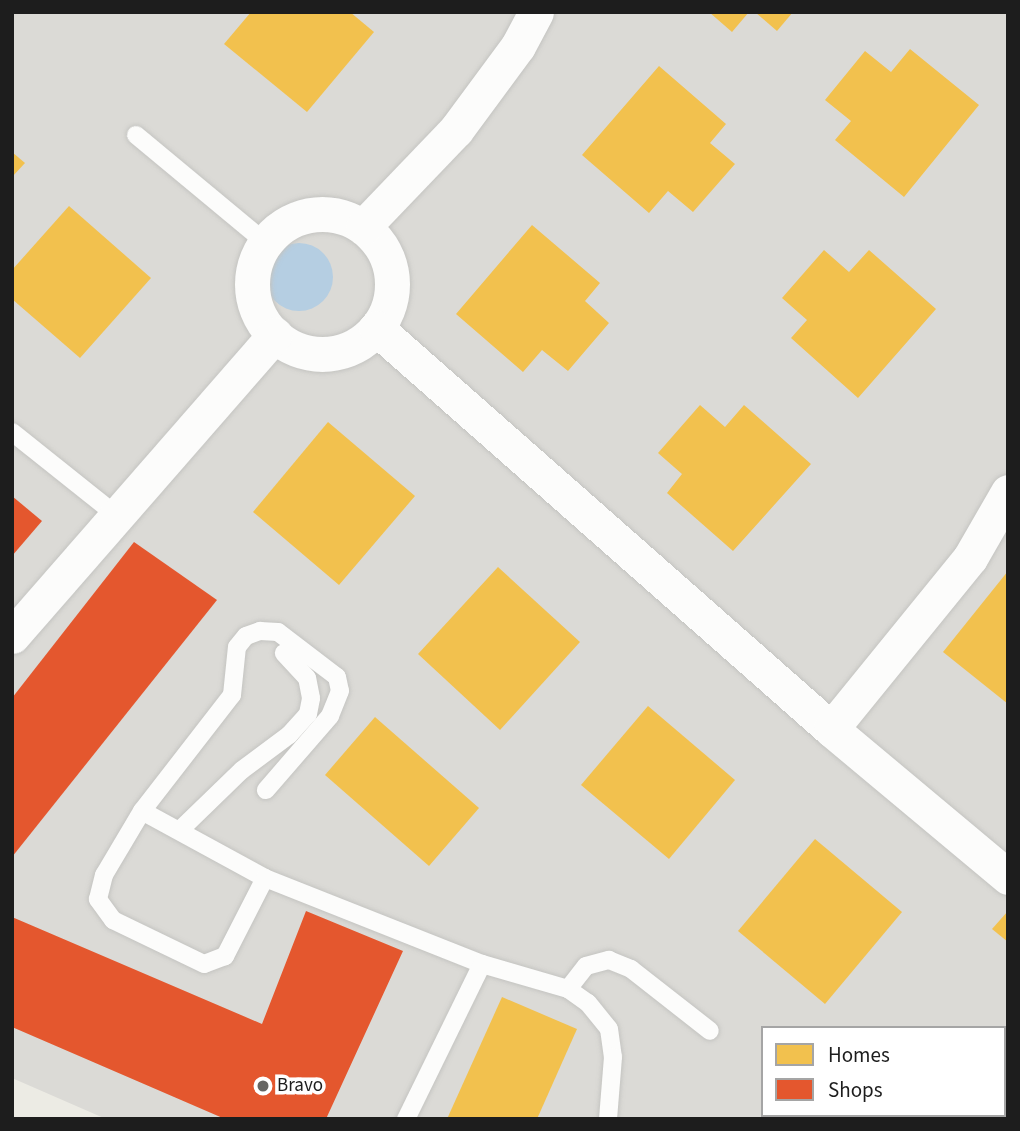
<!DOCTYPE html>
<style>
body{margin:0}
#map{position:relative;width:1020px;height:1131px;overflow:hidden;background:#ecebe4;font-family:"Source Sans 3",sans-serif}
div>[style]{position:absolute}
.residential>*{inset:0;background:#dbdad6}
.water>*{inset:0;background:#b5cee2}
.round{border-radius:50%}
.homes>*{inset:0;background:#f2c14e}
.shops>*{inset:0;background:#e4572e}
.roads{filter:drop-shadow(0 0 2px #c4c4c1) drop-shadow(0 0 2px #c4c4c1)}
.lane>*{height:18px;margin:-9px;padding:0 9px;transform-origin:9px;border-radius:9px;background:#fcfcfb}
.street>*{height:35px;margin:-17.5px;padding:0 17.5px;transform-origin:17.5px;border-radius:17.5px;background:#fcfcfb}
.street>.ring{margin:-17.5px;padding:0;box-sizing:content-box;background:none;border:35px solid #fcfcfb;border-radius:50%}
.dots>*{width:19px;height:19px;translate:-50% -50%;box-sizing:border-box;border:4px solid #fff;border-radius:50%}
span{translate:-50% -50%;white-space:nowrap;text-align:center;line-height:1.15;-webkit-text-stroke:7px #fff;paint-order:stroke}
.poi-label{font-size:19px;color:#1d1d1d}
.left{translate:0 -50%;text-align:left}
.frame{position:absolute;inset:0;border:14px solid #1d1d1d;pointer-events:none}
.legend{position:absolute;left:761px;top:1026px;width:245px;height:91px;box-sizing:border-box;background:#fff;border:2px solid #a5a5a5;margin:0;padding:9px 12px;list-style:none;font-size:21px;color:#1d1d1d}
.legend li{display:flex;align-items:center;gap:14px;height:35px}
.legend b{width:35px;border:2px solid #a5a5a5}
</style>
<div id="map">
<div class="residential">
<i style="clip-path:polygon(evenodd,12px 12px,1008px 12px,1008px 1119px,106px 1119px,12px 1078px,12px 12px,763px 1028px,1004px 1028px,1004px 1115px,763px 1115px,763px 1028px)"></i>
</div>
<div class="water">
<i class="round" style="left:265px;top:243px;width:68px;height:68px"></i>
</div>
<div class="homes">
<i style="clip-path:polygon(251px 12px,350px 12px,374px 32px,307px 112px,224px 44px)"></i>
<i style="clip-path:polygon(709px 12px,749px 12px,732px 32px)"></i>
<i style="clip-path:polygon(755px 12px,793px 12px,777px 31px)"></i>
<i style="clip-path:polygon(910px 49px,979px 105px,904px 197px,835px 140px,851px 121px,825px 100px,865px 51px,891px 72px)"></i>
<i style="clip-path:polygon(659px 66px,726px 124px,710px 143px,735px 164px,693px 212px,668px 191px,649px 213px,582px 155px)"></i>
<i style="clip-path:polygon(12px 152px,25px 163px,12px 177px)"></i>
<i style="clip-path:polygon(69px 206px,151px 278px,80px 358px,12px 299px,12px 270px)"></i>
<i style="clip-path:polygon(532px 225px,600px 283px,585px 301px,609px 323px,568px 371px,542px 350px,523px 372px,456px 314px)"></i>
<i style="clip-path:polygon(824px 250px,849px 272px,869px 250px,936px 309px,858px 398px,791px 338px,807px 320px,782px 298px)"></i>
<i style="clip-path:polygon(700px 405px,725px 427px,744px 405px,811px 464px,733px 551px,667px 493px,682px 474px,658px 453px)"></i>
<i style="clip-path:polygon(328px 422px,415px 496px,339px 585px,253px 512px)"></i>
<i style="clip-path:polygon(498px 567px,580px 642px,500px 730px,418px 654px)"></i>
<i style="clip-path:polygon(1008px 571px,1008px 704px,943px 652px)"></i>
<i style="clip-path:polygon(648px 706px,735px 780px,669px 859px,581px 785px)"></i>
<i style="clip-path:polygon(375px 717px,479px 808px,429px 866px,325px 775px)"></i>
<i style="clip-path:polygon(815px 839px,902px 912px,825px 1004px,738px 931px)"></i>
<i style="clip-path:polygon(1008px 911px,1008px 942px,992px 929px)"></i>
<i style="clip-path:polygon(502px 997px,577px 1029px,537px 1119px,447px 1119px)"></i>
<i style="clip-path:polygon(1004px 1047px,1008px 1050px,1008px 1119px,907px 1119px,910px 1115px,1004px 1115px)"></i>
</div>
<div class="shops">
<i style="clip-path:polygon(12px 496px,42px 521px,12px 556px)"></i>
<i style="clip-path:polygon(134px 542px,217px 600px,12px 857px,12px 698px)"></i>
<i style="clip-path:polygon(306px 911px,403px 951px,326px 1119px,225px 1119px,12px 1027px,12px 917px,262px 1024px)"></i>
</div>
<div class="roads">
<div class="lane">
<i style="left:136px;top:135px;width:169px;rotate:39.7deg"></i>
<i style="left:12px;top:432px;width:133px;rotate:38.6deg"></i>
<i style="left:142px;top:811px;width:140px;rotate:28.6deg"></i>
<i style="left:265px;top:878px;width:233px;rotate:21.6deg"></i>
<i style="left:482px;top:964px;width:173px;rotate:116.1deg"></i>
<i style="left:180px;top:830px;width:86px;rotate:-44.1deg"></i>
<i style="left:242px;top:770px;width:59px;rotate:-36.7deg"></i>
<i style="left:289px;top:735px;width:28px;rotate:-48deg"></i>
<i style="left:308px;top:714px;width:16px;rotate:-79deg"></i>
<i style="left:311px;top:698px;width:20px;rotate:-101deg"></i>
<i style="left:307px;top:678px;width:34px;rotate:-133deg"></i>
<i style="left:265px;top:878px;width:88px;rotate:117.1deg"></i>
<i style="left:225px;top:956px;width:22px;rotate:159deg"></i>
<i style="left:204px;top:964px;width:101px;rotate:-154.2deg"></i>
<i style="left:113px;top:920px;width:26px;rotate:-126deg"></i>
<i style="left:98px;top:899px;width:25px;rotate:-76deg"></i>
<i style="left:104px;top:875px;width:74px;rotate:-59.3deg"></i>
<i style="left:142px;top:811px;width:147px;rotate:-52.2deg"></i>
<i style="left:232px;top:695px;width:48px;rotate:-84.1deg"></i>
<i style="left:237px;top:647px;width:14px;rotate:-51deg"></i>
<i style="left:246px;top:636px;width:15px;rotate:-20deg"></i>
<i style="left:260px;top:631px;width:18px;rotate:3deg"></i>
<i style="left:278px;top:632px;width:74px;rotate:37.3deg"></i>
<i style="left:337px;top:677px;width:14px;rotate:78deg"></i>
<i style="left:340px;top:691px;width:27px;rotate:112deg"></i>
<i style="left:330px;top:716px;width:98px;rotate:130.9deg"></i>
<i style="left:482px;top:964px;width:90px;rotate:16.2deg"></i>
<i style="left:568px;top:989px;width:29px;rotate:-52deg"></i>
<i style="left:586px;top:966px;width:24px;rotate:-15deg"></i>
<i style="left:609px;top:960px;width:24px;rotate:22deg"></i>
<i style="left:631px;top:969px;width:100px;rotate:38.1deg"></i>
<i style="left:568px;top:989px;width:24px;rotate:35deg"></i>
<i style="left:588px;top:1003px;width:33px;rotate:51deg"></i>
<i style="left:609px;top:1029px;width:28px;rotate:82deg"></i>
<i style="left:613px;top:1057px;width:62px;rotate:94.6deg"></i>
<i style="left:852px;top:1119px;width:5px;rotate:-53deg"></i>
</div>
<div class="street">
<i class="ring" style="left:252px;top:214px;width:105px;height:105px"></i>
<i style="left:363px;top:227px;width:134px;rotate:-46.2deg"></i>
<i style="left:456px;top:130px;width:104px;rotate:-53.6deg"></i>
<i style="left:518px;top:46px;width:38px;rotate:-62deg"></i>
<i style="left:376px;top:328px;width:606px;rotate:41.39deg"></i>
<i style="left:831px;top:729px;width:231px;rotate:39.9deg"></i>
<i style="left:12px;top:636px;width:400px;rotate:-48.9deg"></i>
<i style="left:831px;top:729px;width:220px;rotate:-50.9deg"></i>
<i style="left:970px;top:558px;width:76px;rotate:-60.1deg"></i>
</div>
</div>
<div class="dots">
<i style="left:263px;top:1086px;background:#656563"></i>
</div>
<div class="poi-label">
<span class="left" style="left:277px;top:1086px">Bravo</span>
</div>
<div class="frame"></div>
<ul class="legend">
<li><b style="height:19px;background:#f2c14e"></b>Homes</li>
<li><b style="height:19px;background:#e4572e"></b>Shops</li>
</ul>
</div>
